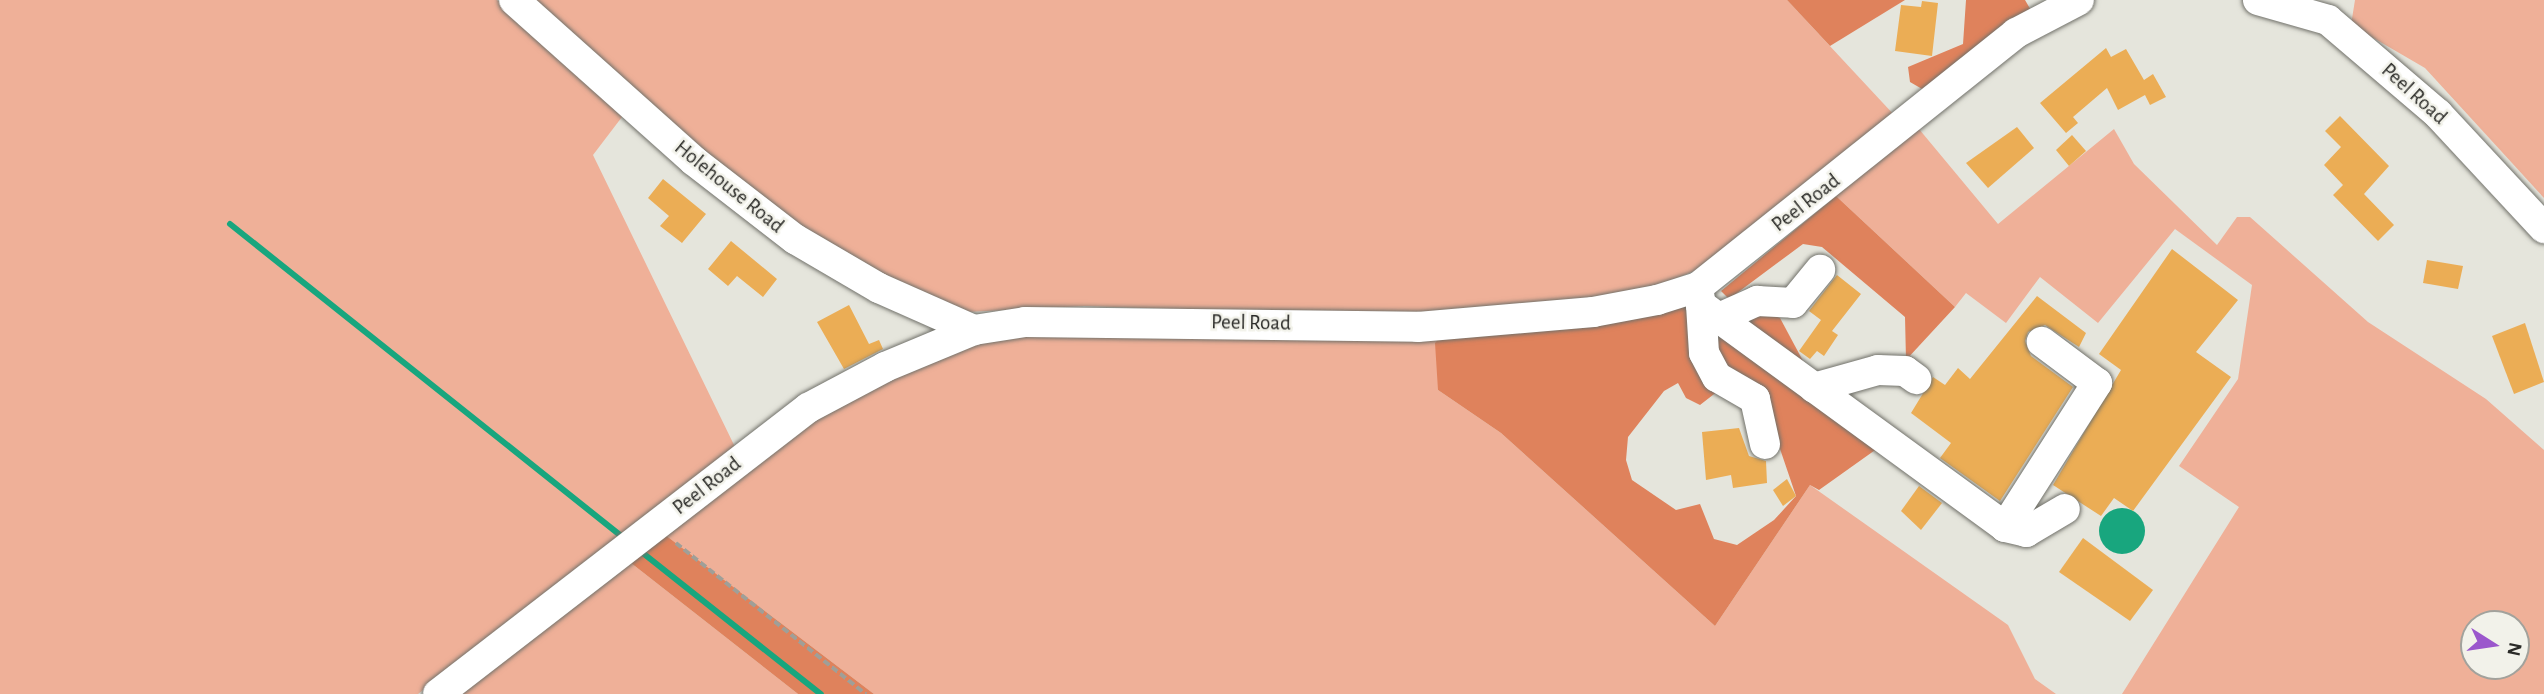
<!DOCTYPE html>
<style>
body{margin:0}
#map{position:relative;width:2544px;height:694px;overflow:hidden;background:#e5e5dc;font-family:"Alegreya Sans",sans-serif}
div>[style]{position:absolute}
.green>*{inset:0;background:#efb098}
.forest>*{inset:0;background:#df825c}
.water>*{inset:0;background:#18a67e}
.round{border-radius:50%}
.stream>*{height:6px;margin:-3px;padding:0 3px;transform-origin:3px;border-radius:3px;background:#18a67e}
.building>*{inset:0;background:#ebad55}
.path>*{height:3.5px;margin-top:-1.75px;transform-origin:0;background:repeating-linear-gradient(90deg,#9f9f98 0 7px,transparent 0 10.5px)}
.roads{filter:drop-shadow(0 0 2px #71716a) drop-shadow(0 0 2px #71716a)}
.minor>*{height:30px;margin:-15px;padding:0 15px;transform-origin:15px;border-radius:15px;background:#fff}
span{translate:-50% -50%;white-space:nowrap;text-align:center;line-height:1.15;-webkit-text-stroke:5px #f2f2ea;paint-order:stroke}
.street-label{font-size:21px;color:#2a2a27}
.north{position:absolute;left:2460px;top:610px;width:70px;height:70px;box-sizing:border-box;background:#f2f2ea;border:2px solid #a2a29c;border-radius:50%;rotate:102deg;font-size:19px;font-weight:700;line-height:28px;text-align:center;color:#2a2a27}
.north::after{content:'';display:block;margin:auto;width:24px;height:32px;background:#9b57cc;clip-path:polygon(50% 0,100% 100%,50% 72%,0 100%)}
</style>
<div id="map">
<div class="green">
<i style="clip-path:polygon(0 0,497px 0,625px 113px,593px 155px,735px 447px,418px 694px,0 694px)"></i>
<i style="clip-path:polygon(528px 0,1787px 0,1896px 117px,1713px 263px,1670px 281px,1588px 302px,1378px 316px,1085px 306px,966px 312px,855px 266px,701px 153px)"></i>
<i style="clip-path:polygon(2355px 0,2544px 0,2544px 198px,2425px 68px,2351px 25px)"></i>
<i style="clip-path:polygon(evenodd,1919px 129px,1998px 224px,2114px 129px,2134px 164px,2217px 245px,2237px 217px,2250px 217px,2368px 322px,2486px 399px,2544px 450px,2544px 694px,2122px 694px,2239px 507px,2179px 466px,2238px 379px,2252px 285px,2175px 229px,2098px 323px,2040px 277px,2006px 323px,1966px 293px,1955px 307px,1836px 196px,1919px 129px,2474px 624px,2516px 624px,2516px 666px,2474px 666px,2474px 624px)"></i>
<i style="clip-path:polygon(1062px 333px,1441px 336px,1438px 390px,1501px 433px,1715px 626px,1810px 485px,2008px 625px,2035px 679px,2056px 694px,874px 694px,664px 534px,825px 409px,905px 369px,989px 340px)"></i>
<i style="clip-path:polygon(631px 563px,798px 694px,462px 694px)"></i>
</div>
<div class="forest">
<i style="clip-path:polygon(1787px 0,1905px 0,1830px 46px)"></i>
<i style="clip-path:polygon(1966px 0,2025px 0,2032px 12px,1929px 93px,1910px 82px,1908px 67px,1963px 44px)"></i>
<i style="clip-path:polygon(1836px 196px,1955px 307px,1906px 360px,1905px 317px,1822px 247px,1803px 244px,1729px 299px,1721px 291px)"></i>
<i style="clip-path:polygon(evenodd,1687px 302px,1878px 448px,1819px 490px,1810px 485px,1715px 626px,1501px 433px,1438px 390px,1435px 343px,1441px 336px,1687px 302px,1736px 377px,1760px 390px,1796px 496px,1774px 520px,1737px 545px,1714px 539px,1700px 504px,1676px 510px,1632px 480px,1626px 460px,1628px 437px,1664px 391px,1678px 383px,1686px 398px,1700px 405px,1736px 377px)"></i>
<i style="clip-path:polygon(1750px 304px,1780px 318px,1810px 374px,1726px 318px)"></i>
<i style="clip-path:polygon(664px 534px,874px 694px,798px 694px,631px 563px)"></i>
</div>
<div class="water">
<i class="round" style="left:2099px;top:508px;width:46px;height:46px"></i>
</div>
<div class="stream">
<i style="left:230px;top:224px;width:505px;rotate:38.57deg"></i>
<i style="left:639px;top:550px;width:232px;rotate:38.4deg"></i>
</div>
<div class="building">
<i style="clip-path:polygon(1922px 1px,1938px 3px,1932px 56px,1895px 51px,1901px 5px,1921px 7px)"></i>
<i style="clip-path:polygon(2106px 48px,2111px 57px,2126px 49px,2144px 80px,2153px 74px,2166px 97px,2150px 105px,2145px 95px,2118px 110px,2107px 88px,2073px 117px,2078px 123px,2066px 133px,2040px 103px)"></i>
<i style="clip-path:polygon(2340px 116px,2389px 166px,2364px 194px,2394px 225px,2378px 241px,2333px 195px,2343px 185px,2324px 165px,2341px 147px,2325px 131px)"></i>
<i style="clip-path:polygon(2017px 127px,2034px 148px,1988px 188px,1966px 163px)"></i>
<i style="clip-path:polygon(2072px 135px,2086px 151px,2069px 166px,2056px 150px)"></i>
<i style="clip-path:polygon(663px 179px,706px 214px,682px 243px,660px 226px,669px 216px,648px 198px)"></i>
<i style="clip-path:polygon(731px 241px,777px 279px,763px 297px,737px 276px,728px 286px,708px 269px)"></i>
<i style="clip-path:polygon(2172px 249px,2238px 300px,2196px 352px,2231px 377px,2133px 511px,2114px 498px,2101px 516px,2053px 485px,2121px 370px,2099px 354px)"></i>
<i style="clip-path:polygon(2427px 260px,2463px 266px,2458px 289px,2423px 283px)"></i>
<i style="clip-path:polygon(1837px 275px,1861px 294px,1832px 331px,1838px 335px,1824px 356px,1817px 351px,1810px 359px,1799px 351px,1821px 320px,1809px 311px)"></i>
<i style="clip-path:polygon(2037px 296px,2086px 333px,2079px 347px,2045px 325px,2028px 332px,2025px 341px,2031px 356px,2073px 387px,2000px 501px,1940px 458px,1951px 443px,1911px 413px,1933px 377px,1945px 385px,1958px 368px,1970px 379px)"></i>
<i style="clip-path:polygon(849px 305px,869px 344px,879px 340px,883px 349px,844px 369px,817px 322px)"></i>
<i style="clip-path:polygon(2525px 323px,2544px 382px,2514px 394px,2492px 336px)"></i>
<i style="clip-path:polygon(1739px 428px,1749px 456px,1766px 461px,1767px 483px,1733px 488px,1731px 475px,1706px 480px,1702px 432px)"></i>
<i style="clip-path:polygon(1787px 479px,1796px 496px,1783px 506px,1773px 490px)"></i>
<i style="clip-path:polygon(1919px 486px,1942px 503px,1921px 530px,1901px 511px)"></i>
<i style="clip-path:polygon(2083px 538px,2153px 590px,2130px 621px,2059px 572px)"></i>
</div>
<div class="path">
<i style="left:676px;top:543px;width:243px;rotate:38.5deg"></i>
</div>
<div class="roads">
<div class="minor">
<i style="left:514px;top:0;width:241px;rotate:41.8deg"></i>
<i style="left:694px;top:161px;width:128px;rotate:37.7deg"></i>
<i style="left:795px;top:239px;width:97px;rotate:30.3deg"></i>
<i style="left:879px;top:288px;width:104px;rotate:23.9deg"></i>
<i style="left:2258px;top:0;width:73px;rotate:15.9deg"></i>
<i style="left:2328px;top:20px;width:145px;rotate:40.5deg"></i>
<i style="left:2438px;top:114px;width:156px;rotate:47.1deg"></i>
<i style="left:1698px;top:287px;width:18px;rotate:81deg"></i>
<i style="left:1701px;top:305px;width:376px;rotate:36.1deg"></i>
<i style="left:2005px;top:527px;width:22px;rotate:13deg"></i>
<i style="left:2026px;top:532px;width:45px;rotate:-30.5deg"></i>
<i style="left:1701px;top:305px;width:48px;rotate:86.4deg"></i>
<i style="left:1704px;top:353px;width:27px;rotate:62deg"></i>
<i style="left:1717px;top:377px;width:44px;rotate:30.1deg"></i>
<i style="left:1755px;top:399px;width:46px;rotate:77.5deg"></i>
<i style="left:1719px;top:318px;width:42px;rotate:-24.1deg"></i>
<i style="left:1757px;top:301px;width:36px;rotate:3deg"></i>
<i style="left:1793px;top:303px;width:43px;rotate:-50.7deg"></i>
<i style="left:1814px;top:388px;width:66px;rotate:-15.7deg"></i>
<i style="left:1878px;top:370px;width:27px;rotate:2deg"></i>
<i style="left:1905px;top:371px;width:14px;rotate:36deg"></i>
<i style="left:2005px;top:527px;width:171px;rotate:-57.4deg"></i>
<i style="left:2097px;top:383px;width:69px;rotate:-143.3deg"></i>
<i style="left:438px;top:694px;width:468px;rotate:-37.7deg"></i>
<i style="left:808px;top:408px;width:87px;rotate:-28deg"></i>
<i style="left:885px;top:367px;width:96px;rotate:-22.6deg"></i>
<i style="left:974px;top:330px;width:52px;rotate:-8.9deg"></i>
<i style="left:1025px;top:322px;width:393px;rotate:0.7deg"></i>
<i style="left:1418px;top:327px;width:176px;rotate:-4.9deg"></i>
<i style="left:1593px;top:312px;width:65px;rotate:-10.6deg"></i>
<i style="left:1657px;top:300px;width:43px;rotate:-17.6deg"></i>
<i style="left:1698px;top:287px;width:407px;rotate:-38.6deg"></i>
<i style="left:2016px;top:33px;width:71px;rotate:-27.6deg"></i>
</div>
</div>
<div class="street-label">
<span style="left:2414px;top:94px;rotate:42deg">Peel Road</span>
<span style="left:729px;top:187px;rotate:39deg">Holehouse Road</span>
<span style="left:1806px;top:203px;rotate:-38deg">Peel Road</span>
<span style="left:1251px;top:323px;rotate:1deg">Peel Road</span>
<span style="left:707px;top:486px;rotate:-38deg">Peel Road</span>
</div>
<div class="north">N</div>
</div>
